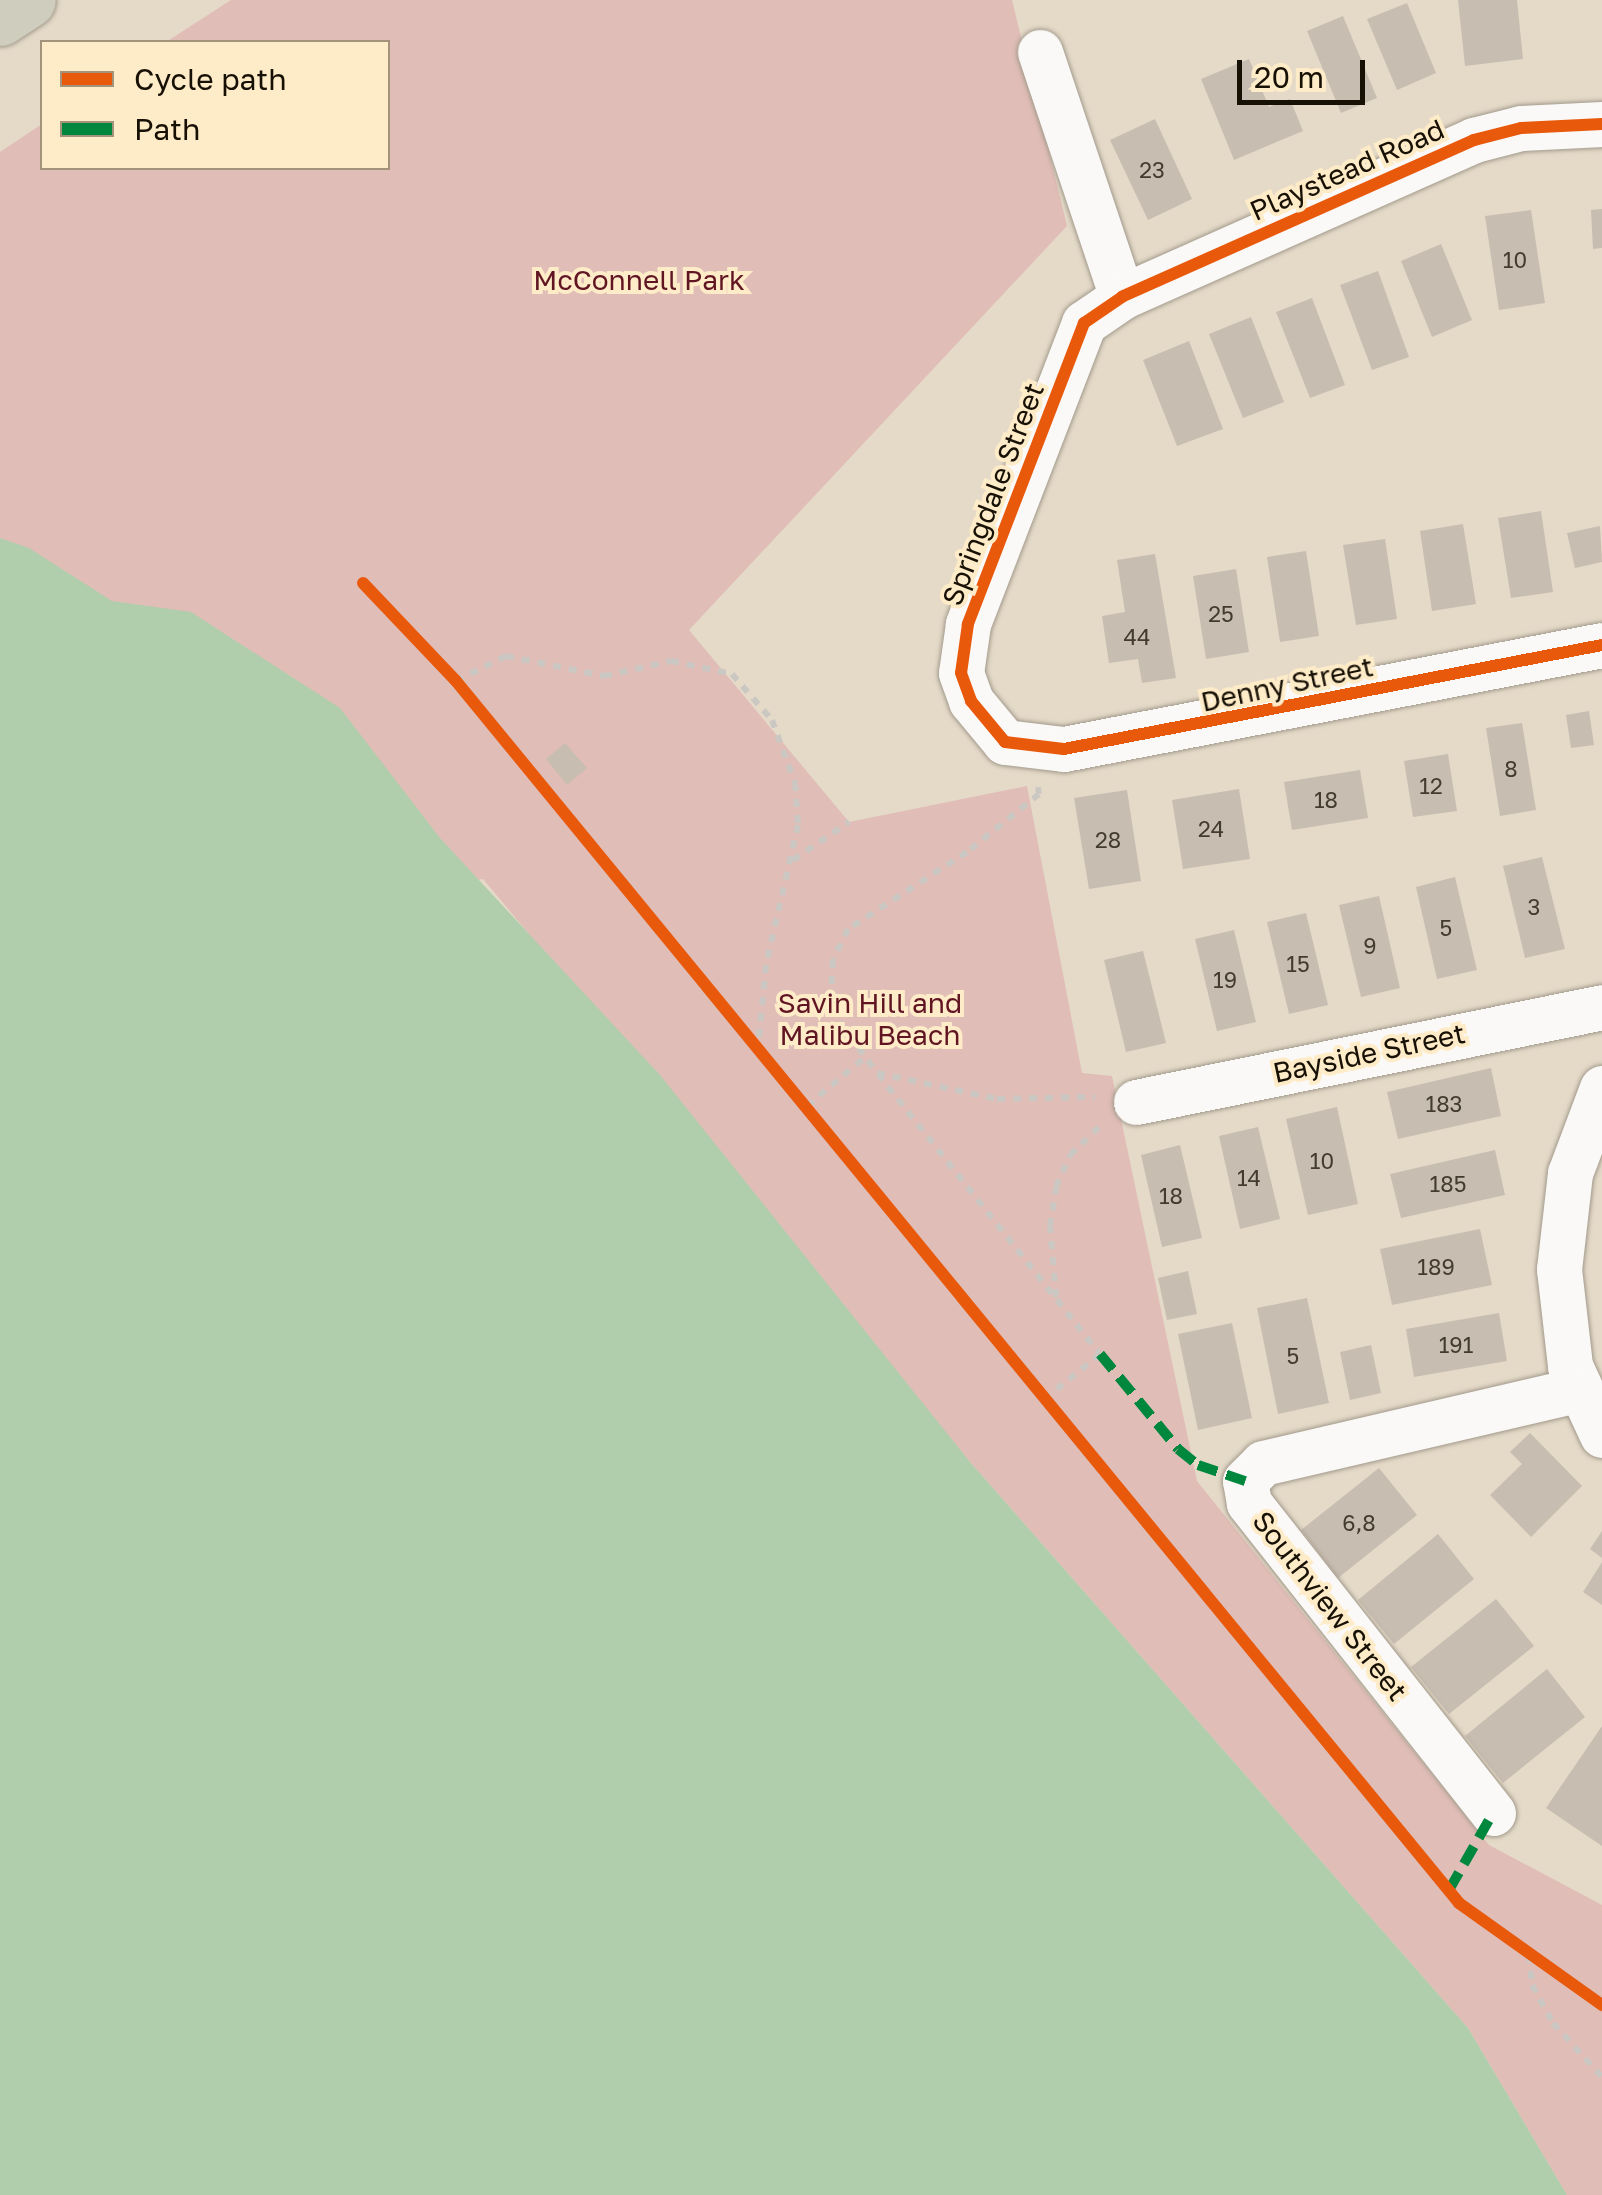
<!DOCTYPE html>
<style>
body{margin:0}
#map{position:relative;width:1602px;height:2195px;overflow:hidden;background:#e5dac8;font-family:"Golos Text",sans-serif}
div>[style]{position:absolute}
.green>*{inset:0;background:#e0bdb7}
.water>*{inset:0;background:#b0ceab}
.building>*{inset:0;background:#c8bdb1}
.path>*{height:6px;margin-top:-3px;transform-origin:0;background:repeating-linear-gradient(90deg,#cbc7c2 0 8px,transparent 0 16px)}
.roads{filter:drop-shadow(0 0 2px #a29a8c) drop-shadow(0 0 2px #a29a8c)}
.minor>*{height:45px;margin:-22.5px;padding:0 22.5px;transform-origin:22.5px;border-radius:22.5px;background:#fbf9f7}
.highway>*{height:55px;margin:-27.5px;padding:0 27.5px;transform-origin:27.5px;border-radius:27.5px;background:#cfcebe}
.quiet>*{height:10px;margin-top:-5px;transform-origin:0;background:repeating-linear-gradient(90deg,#00873e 0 20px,transparent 0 30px)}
.cycleway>*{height:12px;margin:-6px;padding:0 6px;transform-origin:6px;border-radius:6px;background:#e8590c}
span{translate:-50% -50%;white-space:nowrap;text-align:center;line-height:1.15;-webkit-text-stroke:8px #feebc8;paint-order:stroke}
.number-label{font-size:22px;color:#433b30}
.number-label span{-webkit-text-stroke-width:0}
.street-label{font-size:28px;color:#171005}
.park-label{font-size:28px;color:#611523}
.legend{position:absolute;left:40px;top:40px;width:350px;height:130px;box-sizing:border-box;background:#feebc8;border:2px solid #a2937a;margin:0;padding:12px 18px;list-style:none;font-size:30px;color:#171005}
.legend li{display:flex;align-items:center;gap:20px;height:50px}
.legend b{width:50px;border:2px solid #a2937a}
.scale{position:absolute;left:1237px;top:60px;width:128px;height:45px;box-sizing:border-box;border:5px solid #171005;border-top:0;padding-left:12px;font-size:30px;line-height:35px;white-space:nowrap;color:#171005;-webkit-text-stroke:8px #feebc8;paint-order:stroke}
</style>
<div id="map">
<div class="green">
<i style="clip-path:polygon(231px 0,1012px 0,1067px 226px,689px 630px,849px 822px,1027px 786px,1082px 1073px,1112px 1076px,1197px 1481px,1489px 1845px,1602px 1905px,1602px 2195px,1567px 2195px,1468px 2028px,970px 1462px,483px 879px,0 968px,0 152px,42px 124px,42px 168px,388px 168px,388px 42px,166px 42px)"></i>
</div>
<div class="water">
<i style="clip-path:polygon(0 538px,29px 548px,112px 601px,191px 612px,340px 708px,440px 838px,660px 1075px,970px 1462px,1468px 2028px,1567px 2195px,0 2195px)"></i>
</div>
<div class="building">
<i style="clip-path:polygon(1458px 0,1517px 0,1523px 59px,1465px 66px)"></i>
<i style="clip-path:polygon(1407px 3px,1436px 73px,1397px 90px,1367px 19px)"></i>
<i style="clip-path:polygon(1343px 16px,1377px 98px,1341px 113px,1307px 31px)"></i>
<i style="clip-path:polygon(1249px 59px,1269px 107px,1290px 99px,1303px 131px,1234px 160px,1201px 79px)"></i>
<i style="clip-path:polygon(1155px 119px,1192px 199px,1148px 220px,1110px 140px)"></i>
<i style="clip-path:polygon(1602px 209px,1602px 248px,1593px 249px,1591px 210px)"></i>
<i style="clip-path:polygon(1531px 210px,1545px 303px,1499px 310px,1485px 216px)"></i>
<i style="clip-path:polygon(1441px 244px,1472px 320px,1432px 337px,1401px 261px)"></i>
<i style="clip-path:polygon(1378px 271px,1409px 357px,1372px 370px,1340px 285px)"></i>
<i style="clip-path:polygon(1312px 298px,1345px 385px,1310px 398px,1276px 312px)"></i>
<i style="clip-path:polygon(1251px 317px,1284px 402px,1243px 418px,1209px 334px)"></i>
<i style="clip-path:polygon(1189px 341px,1223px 429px,1177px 446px,1143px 360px)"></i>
<i style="clip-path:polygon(1541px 511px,1553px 592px,1511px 598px,1498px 518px)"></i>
<i style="clip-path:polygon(1463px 524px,1476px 604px,1432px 611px,1420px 531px)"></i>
<i style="clip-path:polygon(1600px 526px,1602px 562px,1575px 568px,1567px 533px)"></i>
<i style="clip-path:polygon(1385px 539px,1397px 619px,1356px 625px,1343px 545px)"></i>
<i style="clip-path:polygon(1306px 551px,1319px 636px,1280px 642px,1267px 557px)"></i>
<i style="clip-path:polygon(1155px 554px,1176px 678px,1142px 683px,1138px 659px,1109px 663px,1102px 616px,1125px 612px,1117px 560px)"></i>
<i style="clip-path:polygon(1236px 569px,1249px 652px,1206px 659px,1193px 576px)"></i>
<i style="clip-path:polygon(1589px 711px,1594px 745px,1571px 748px,1566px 715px)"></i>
<i style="clip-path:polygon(1522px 723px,1536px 810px,1500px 816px,1486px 728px)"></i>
<i style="clip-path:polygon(565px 743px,587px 768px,567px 785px,546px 759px)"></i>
<i style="clip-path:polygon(1448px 754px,1457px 811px,1413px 817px,1404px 761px)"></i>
<i style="clip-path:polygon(1360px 770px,1368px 818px,1292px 830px,1284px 782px)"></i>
<i style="clip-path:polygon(1239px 789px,1250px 859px,1183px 869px,1172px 800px)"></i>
<i style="clip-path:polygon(1127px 790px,1141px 881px,1089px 889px,1074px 798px)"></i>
<i style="clip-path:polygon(1542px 857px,1565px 949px,1525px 958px,1503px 866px)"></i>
<i style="clip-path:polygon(1455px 877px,1477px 970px,1437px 979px,1416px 887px)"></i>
<i style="clip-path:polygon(1379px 896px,1400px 988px,1361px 997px,1339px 905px)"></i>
<i style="clip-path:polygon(1306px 913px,1328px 1005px,1289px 1014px,1267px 922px)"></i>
<i style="clip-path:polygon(1234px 930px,1256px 1022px,1217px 1031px,1195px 939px)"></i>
<i style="clip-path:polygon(1143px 951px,1166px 1043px,1126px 1052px,1104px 960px)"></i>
<i style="clip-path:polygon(1491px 1068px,1501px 1116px,1398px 1139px,1387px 1092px)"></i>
<i style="clip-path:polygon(1337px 1107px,1358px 1204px,1308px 1215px,1286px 1119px)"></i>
<i style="clip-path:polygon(1258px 1127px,1280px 1219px,1240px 1229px,1219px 1136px)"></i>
<i style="clip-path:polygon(1180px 1145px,1202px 1238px,1162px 1247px,1141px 1155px)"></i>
<i style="clip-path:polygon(1495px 1150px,1505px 1195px,1401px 1218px,1390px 1174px)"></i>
<i style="clip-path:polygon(1480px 1229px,1492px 1285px,1392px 1305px,1380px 1249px)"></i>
<i style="clip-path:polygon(1188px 1271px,1197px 1314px,1167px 1320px,1158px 1278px)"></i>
<i style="clip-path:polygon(1307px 1298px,1329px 1403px,1278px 1414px,1257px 1308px)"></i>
<i style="clip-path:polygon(1499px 1313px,1507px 1361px,1414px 1377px,1406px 1329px)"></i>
<i style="clip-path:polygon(1232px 1323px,1252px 1418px,1198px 1430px,1178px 1334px)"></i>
<i style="clip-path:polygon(1371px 1345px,1381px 1393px,1350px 1400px,1340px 1352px)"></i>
<i style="clip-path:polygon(1530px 1433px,1582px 1486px,1531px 1537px,1490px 1495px,1522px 1464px,1510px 1452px)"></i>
<i style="clip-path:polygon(1379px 1468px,1417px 1515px,1338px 1578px,1301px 1530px)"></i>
<i style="clip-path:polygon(1602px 1531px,1602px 1558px,1590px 1549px)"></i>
<i style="clip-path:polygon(1438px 1534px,1474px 1579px,1394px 1644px,1358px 1600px)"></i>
<i style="clip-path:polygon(1602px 1562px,1602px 1605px,1583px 1592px)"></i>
<i style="clip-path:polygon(1496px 1599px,1534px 1646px,1449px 1714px,1411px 1667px)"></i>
<i style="clip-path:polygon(1547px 1669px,1585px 1717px,1503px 1783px,1465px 1736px)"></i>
<i style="clip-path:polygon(1602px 1726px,1602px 1846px,1546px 1808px)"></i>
</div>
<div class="path">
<i style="left:456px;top:681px;width:56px;rotate:-26.6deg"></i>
<i style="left:506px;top:656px;width:100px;rotate:11.5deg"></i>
<i style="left:604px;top:676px;width:69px;rotate:-12.6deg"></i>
<i style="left:671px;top:661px;width:62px;rotate:12deg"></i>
<i style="left:732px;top:674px;width:61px;rotate:49deg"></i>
<i style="left:772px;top:720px;width:67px;rotate:69.9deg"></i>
<i style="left:795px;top:783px;width:42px;rotate:85.9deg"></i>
<i style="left:798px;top:825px;width:144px;rotate:102.9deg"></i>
<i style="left:766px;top:965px;width:81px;rotate:95.6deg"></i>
<i style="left:1038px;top:787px;width:7px;rotate:82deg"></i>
<i style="left:1039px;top:794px;width:92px;rotate:141.1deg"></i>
<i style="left:967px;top:852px;width:142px;rotate:147.1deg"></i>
<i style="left:848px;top:929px;width:34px;rotate:116deg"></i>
<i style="left:833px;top:960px;width:49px;rotate:93.5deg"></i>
<i style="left:830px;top:1009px;width:79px;rotate:53.7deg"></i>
<i style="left:877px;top:1073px;width:123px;rotate:12.2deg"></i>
<i style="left:997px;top:1099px;width:98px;rotate:-1.2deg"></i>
<i style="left:793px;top:860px;width:68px;rotate:-34.2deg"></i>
<i style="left:878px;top:1074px;width:357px;rotate:51.6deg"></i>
<i style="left:1100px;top:1354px;width:68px;rotate:140.9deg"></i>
<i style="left:807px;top:1106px;width:75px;rotate:-40.1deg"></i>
<i style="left:1056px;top:1297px;width:71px;rotate:-94.8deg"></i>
<i style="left:1050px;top:1226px;width:39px;rotate:-81deg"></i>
<i style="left:1056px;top:1187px;width:35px;rotate:-66deg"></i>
<i style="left:1070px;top:1155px;width:43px;rotate:-44.1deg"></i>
<i style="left:1529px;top:1955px;width:30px;rotate:84deg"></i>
<i style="left:1532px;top:1985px;width:43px;rotate:61.1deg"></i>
<i style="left:1553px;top:2023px;width:73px;rotate:47.8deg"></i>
</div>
<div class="roads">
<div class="minor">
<i style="left:1040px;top:52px;width:258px;rotate:71.5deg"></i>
<i style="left:1602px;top:124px;width:81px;rotate:177.2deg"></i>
<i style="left:1521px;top:128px;width:49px;rotate:165.7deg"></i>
<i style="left:1474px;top:140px;width:385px;rotate:156deg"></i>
<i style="left:1122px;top:297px;width:46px;rotate:145.6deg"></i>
<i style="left:1084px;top:323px;width:323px;rotate:111.1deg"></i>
<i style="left:968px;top:624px;width:49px;rotate:98.1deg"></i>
<i style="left:961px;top:673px;width:30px;rotate:70deg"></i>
<i style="left:971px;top:701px;width:53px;rotate:50.3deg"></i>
<i style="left:1005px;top:742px;width:59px;rotate:6.8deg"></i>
<i style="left:1064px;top:749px;width:548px;rotate:-10.94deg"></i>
<i style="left:1602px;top:1088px;width:91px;rotate:110.6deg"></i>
<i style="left:1570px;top:1173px;width:97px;rotate:96.5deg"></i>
<i style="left:1559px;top:1269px;width:98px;rotate:83.5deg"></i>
<i style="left:1570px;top:1366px;width:76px;rotate:65.1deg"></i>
<i style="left:1136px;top:1102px;width:476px;rotate:-11.5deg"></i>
<i style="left:1493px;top:1813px;width:395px;rotate:-128.2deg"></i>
<i style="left:1249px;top:1503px;width:22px;rotate:-100deg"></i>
<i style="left:1245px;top:1481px;width:25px;rotate:-45deg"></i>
<i style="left:1263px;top:1463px;width:322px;rotate:-13.1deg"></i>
</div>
<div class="highway">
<i style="left:0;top:18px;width:33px;rotate:-33deg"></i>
</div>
</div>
<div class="quiet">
<i style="left:1100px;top:1354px;width:123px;rotate:50.6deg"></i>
<i style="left:1178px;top:1449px;width:26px;rotate:39deg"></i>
<i style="left:1198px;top:1465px;width:50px;rotate:18.8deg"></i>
<i style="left:1449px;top:1890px;width:89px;rotate:-60.3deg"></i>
</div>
<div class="cycleway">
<i style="left:1602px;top:124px;width:81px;rotate:177.2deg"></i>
<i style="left:1521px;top:128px;width:49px;rotate:165.7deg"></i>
<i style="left:1474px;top:140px;width:385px;rotate:156deg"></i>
<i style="left:1122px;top:297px;width:46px;rotate:145.6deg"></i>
<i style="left:1084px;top:323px;width:323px;rotate:111.1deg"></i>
<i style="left:968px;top:624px;width:49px;rotate:98.1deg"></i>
<i style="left:961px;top:673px;width:30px;rotate:70deg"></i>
<i style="left:971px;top:701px;width:53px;rotate:50.3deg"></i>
<i style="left:1005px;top:742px;width:59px;rotate:6.8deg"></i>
<i style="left:1064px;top:749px;width:548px;rotate:-10.94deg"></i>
<i style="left:363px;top:583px;width:135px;rotate:46.5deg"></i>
<i style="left:456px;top:681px;width:1581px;rotate:50.62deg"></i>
<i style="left:1459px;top:1903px;width:176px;rotate:35.5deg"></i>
</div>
<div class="number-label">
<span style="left:1152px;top:170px">23</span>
<span style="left:1515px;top:260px">10</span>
<span style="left:1221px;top:614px">25</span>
<span style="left:1137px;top:637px">44</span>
<span style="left:1511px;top:769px">8</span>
<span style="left:1431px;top:786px">12</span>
<span style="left:1326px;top:800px">18</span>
<span style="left:1211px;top:829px">24</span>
<span style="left:1108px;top:840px">28</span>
<span style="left:1534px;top:907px">3</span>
<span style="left:1446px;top:928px">5</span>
<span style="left:1370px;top:946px">9</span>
<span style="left:1298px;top:964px">15</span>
<span style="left:1225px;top:980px">19</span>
<span style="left:1444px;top:1104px">183</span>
<span style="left:1322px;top:1161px">10</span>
<span style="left:1249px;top:1178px">14</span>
<span style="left:1448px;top:1184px">185</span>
<span style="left:1171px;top:1196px">18</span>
<span style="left:1436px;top:1267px">189</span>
<span style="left:1456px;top:1345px">191</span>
<span style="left:1293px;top:1356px">5</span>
<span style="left:1359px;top:1523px">6,8</span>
</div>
<div class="street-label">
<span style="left:1347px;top:170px;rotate:-24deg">Playstead Road</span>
<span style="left:993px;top:494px;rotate:-69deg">Springdale Street</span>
<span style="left:1287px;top:684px;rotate:-12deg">Denny Street</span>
<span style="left:1369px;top:1053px;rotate:-12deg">Bayside Street</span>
<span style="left:1330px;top:1606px;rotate:52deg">Southview Street</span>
</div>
<div class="park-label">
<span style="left:639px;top:280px">McConnell Park</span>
<span style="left:870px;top:1019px">Savin Hill and<br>Malibu Beach</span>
</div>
<ul class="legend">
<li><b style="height:12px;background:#e8590c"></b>Cycle path</li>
<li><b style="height:12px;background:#00873e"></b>Path</li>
</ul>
<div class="scale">20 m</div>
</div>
